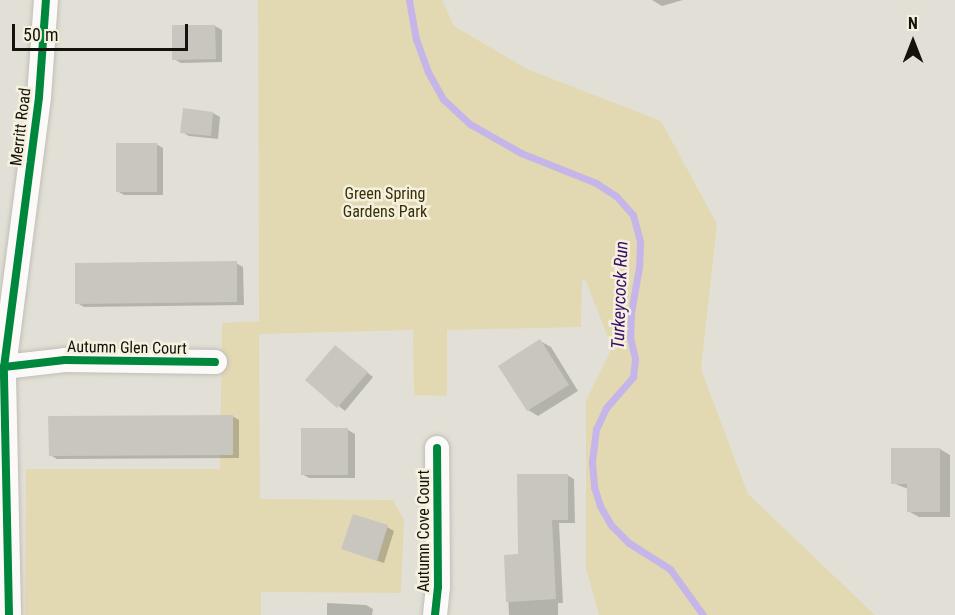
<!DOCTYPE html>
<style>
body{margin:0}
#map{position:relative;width:955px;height:615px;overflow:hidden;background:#e2e0d6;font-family:"Roboto Condensed",sans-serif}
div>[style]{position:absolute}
.green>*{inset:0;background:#e2d9b2}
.shadow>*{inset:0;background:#0003}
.stream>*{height:7px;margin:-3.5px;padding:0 3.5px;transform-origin:3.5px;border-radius:3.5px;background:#c5b5e8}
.building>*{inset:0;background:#c8c6bf}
.roads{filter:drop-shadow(0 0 2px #c0beb6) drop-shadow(0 0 2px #c0beb6)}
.street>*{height:24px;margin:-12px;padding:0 12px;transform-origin:12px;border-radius:12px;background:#fbfaf9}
.cycleway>*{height:8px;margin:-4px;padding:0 4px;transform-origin:4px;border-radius:4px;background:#00873e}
span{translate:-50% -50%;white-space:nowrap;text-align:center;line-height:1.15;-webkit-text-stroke:5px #f6f1de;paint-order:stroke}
.street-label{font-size:16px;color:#14120c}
.park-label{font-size:16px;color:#372e06}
.water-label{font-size:18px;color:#380e6a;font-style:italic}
.north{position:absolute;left:883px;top:12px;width:60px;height:60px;-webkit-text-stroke:4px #f6f1de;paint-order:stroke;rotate:0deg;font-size:16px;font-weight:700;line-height:24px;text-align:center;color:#14120c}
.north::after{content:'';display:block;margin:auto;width:21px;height:27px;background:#14120c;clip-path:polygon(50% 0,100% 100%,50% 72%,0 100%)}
.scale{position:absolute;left:12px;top:24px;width:176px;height:27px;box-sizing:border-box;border:3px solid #14120c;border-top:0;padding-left:8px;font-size:18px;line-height:21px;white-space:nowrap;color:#14120c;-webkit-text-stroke:4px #f6f1de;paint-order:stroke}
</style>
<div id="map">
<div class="green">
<i style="clip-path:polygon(258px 0,442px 0,454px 26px,527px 69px,661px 121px,717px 224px,701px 369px,748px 494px,875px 615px,599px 615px,586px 568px,586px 401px,612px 348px,586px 281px,582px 280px,581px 327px,447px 330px,447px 396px,414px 395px,413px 330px,259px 334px,260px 499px,393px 500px,404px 520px,401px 593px,261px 592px,261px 615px,25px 615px,26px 469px,220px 469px,222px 323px,259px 321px)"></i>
</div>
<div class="shadow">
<i style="clip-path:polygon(652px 0,683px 0,662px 6px)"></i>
<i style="clip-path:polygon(215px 26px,222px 30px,222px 62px,181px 63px,174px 59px)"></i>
<i style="clip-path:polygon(213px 113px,220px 117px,218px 139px,189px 136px,182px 132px)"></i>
<i style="clip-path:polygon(156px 144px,163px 148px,163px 195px,124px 195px,117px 191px)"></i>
<i style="clip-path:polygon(236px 263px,243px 267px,244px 305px,84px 307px,77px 303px)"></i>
<i style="clip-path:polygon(540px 341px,551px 347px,578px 391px,538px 416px,528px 410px)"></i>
<i style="clip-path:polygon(335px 347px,373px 377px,345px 411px,307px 380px)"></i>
<i style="clip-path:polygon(232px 416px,239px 420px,239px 458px,57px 459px,50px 455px)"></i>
<i style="clip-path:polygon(348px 430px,355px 434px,355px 478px,309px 478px,302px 474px)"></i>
<i style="clip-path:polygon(893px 449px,940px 449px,950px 455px,950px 517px,919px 517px,908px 511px,908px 489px,893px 483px)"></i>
<i style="clip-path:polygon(567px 475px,574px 479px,575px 523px,559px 523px,563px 603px,558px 603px,558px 615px,509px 615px,506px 556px,519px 556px)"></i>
<i style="clip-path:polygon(387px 527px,394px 531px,384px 563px,343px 549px)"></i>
<i style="clip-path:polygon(327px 603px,366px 605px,373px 609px,372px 615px,327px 615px)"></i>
</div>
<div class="stream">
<i style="left:409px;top:0;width:40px;rotate:80deg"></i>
<i style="left:416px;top:39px;width:35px;rotate:70deg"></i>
<i style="left:428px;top:72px;width:31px;rotate:61deg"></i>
<i style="left:443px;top:99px;width:37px;rotate:43deg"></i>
<i style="left:470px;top:124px;width:59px;rotate:29.6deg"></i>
<i style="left:521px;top:153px;width:81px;rotate:21.8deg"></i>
<i style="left:596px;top:183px;width:24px;rotate:33deg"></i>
<i style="left:616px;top:196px;width:25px;rotate:48deg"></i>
<i style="left:633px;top:215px;width:28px;rotate:75deg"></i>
<i style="left:640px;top:242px;width:25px;rotate:92deg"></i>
<i style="left:639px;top:267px;width:47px;rotate:99.9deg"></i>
<i style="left:631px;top:313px;width:24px;rotate:92deg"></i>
<i style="left:630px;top:337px;width:23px;rotate:77deg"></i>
<i style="left:635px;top:359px;width:18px;rotate:96deg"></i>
<i style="left:633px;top:377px;width:41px;rotate:131.1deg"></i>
<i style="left:606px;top:408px;width:23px;rotate:115deg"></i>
<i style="left:596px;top:429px;width:33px;rotate:97deg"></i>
<i style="left:592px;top:462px;width:25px;rotate:85deg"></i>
<i style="left:594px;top:487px;width:20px;rotate:72deg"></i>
<i style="left:600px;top:506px;width:22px;rotate:60deg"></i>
<i style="left:611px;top:525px;width:25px;rotate:45deg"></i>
<i style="left:629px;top:543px;width:49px;rotate:32.4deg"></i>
<i style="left:670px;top:569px;width:57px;rotate:54.3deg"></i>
</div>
<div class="building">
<i style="clip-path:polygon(172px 25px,215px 25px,216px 59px,172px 60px)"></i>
<i style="clip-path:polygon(183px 108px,213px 112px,211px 136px,180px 133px)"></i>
<i style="clip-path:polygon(116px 143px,157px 143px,157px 192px,116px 192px)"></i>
<i style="clip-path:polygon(237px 261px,237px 302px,75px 304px,75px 263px)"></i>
<i style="clip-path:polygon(540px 339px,569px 385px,527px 411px,498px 366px)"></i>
<i style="clip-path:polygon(335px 345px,368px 372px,337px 408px,305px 380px)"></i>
<i style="clip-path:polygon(233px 415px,233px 455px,49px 456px,48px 416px)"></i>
<i style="clip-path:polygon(301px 428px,348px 428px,348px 475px,301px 475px)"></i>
<i style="clip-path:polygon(891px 448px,940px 448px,940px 512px,907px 512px,907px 484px,891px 484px)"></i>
<i style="clip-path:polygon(517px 474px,568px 474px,568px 520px,552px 520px,556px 599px,506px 602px,504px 555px,518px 554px)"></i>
<i style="clip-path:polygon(353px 514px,388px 525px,377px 561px,341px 549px)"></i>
</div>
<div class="roads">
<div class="street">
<i style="left:4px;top:367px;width:61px;rotate:-6.5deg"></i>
<i style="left:65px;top:360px;width:150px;rotate:0.8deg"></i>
<i style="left:9px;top:615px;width:248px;rotate:-91.2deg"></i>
<i style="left:4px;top:367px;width:272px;rotate:-82.6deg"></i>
<i style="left:39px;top:97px;width:97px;rotate:-85.9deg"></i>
<i style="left:435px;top:615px;width:28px;rotate:-84deg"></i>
<i style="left:438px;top:587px;width:139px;rotate:-90.4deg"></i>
</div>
</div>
<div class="cycleway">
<i style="left:4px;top:367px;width:61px;rotate:-6.5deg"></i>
<i style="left:65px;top:360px;width:150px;rotate:0.8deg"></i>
<i style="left:9px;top:615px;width:248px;rotate:-91.2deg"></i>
<i style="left:4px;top:367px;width:272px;rotate:-82.6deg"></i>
<i style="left:39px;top:97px;width:97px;rotate:-85.9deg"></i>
<i style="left:435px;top:615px;width:28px;rotate:-84deg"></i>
<i style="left:438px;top:587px;width:139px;rotate:-90.4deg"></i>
</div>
<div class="street-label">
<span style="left:21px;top:127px;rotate:-83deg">Merritt Road</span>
<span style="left:127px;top:348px;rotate:1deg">Autumn Glen Court</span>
<span style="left:424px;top:531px;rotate:-90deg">Autumn Cove Court</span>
</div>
<div class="park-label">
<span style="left:385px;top:203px">Green Spring<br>Gardens Park</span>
</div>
<div class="water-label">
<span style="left:620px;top:295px;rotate:-88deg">Turkeycock Run</span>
</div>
<div class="north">N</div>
<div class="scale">50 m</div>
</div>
